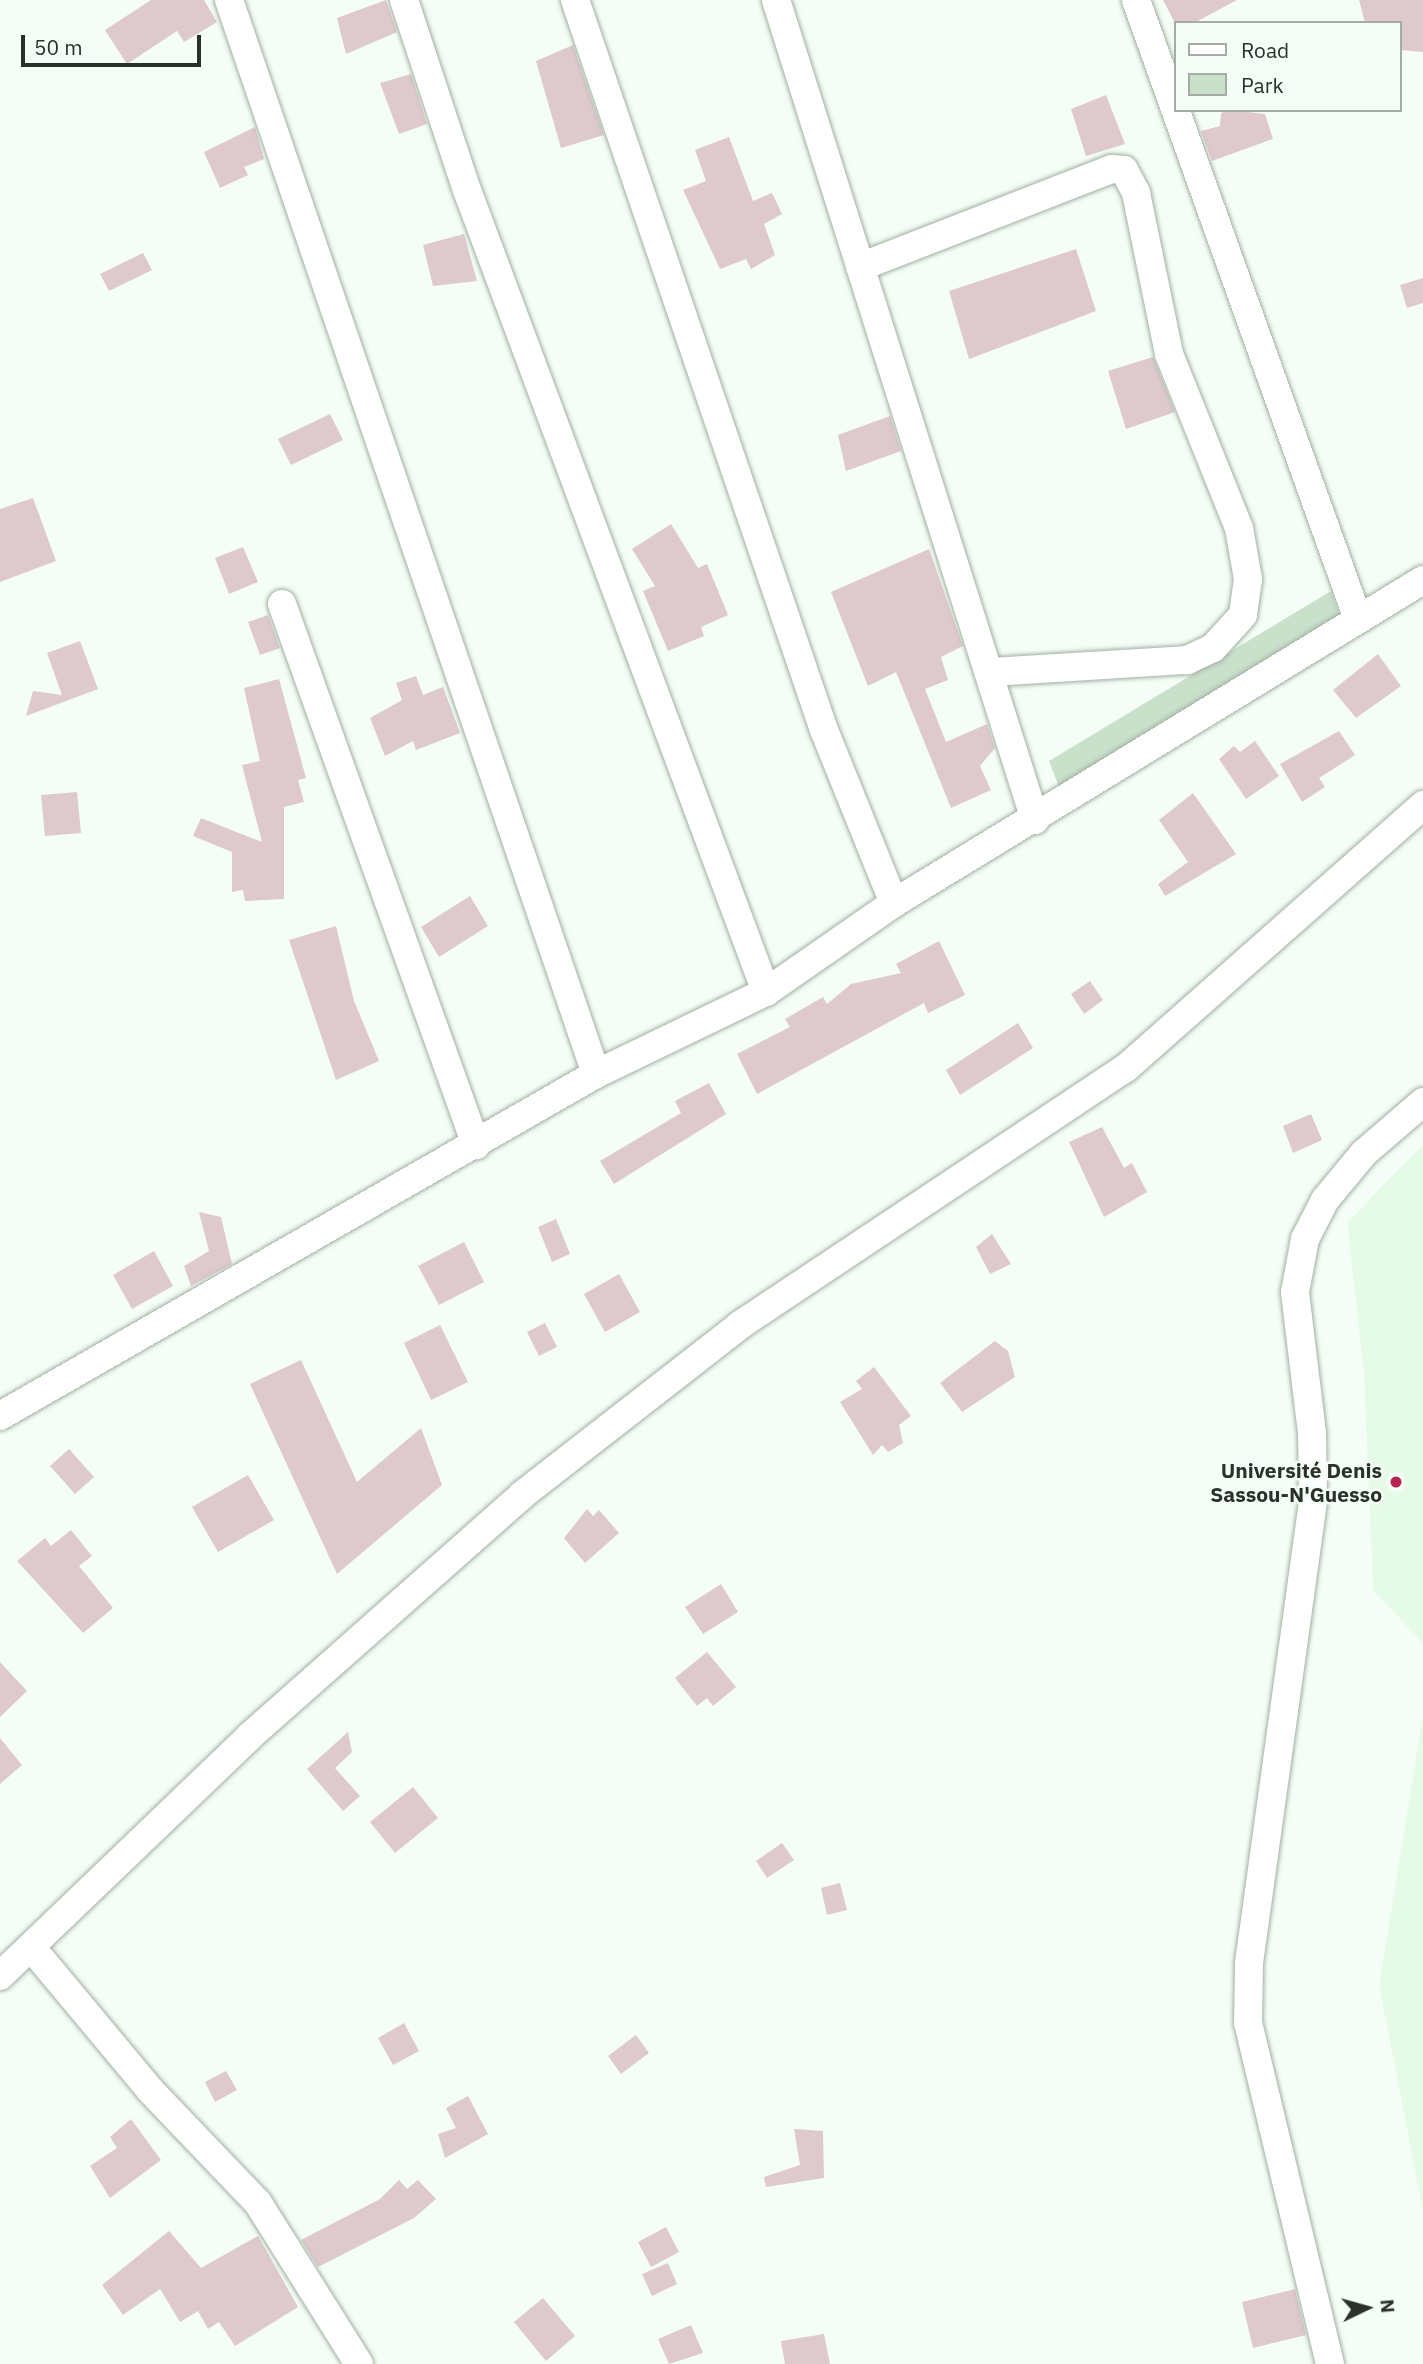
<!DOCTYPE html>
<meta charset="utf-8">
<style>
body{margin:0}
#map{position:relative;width:1423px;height:2364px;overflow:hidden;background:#f5fef6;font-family:"IBM Plex Sans",sans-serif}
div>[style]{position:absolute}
.built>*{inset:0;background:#e6fbe7}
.green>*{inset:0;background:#c9e0ca}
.building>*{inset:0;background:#dec9cc}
.roads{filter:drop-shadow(0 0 2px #a1afa1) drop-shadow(0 0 2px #a1afa1)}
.minor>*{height:28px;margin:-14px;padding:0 14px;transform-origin:14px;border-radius:14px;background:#fff}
.dots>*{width:19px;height:19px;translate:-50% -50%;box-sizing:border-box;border:4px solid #f5fef6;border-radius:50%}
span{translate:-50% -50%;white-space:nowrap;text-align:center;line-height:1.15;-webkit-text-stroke:5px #f5fef6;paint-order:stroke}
.poi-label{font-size:21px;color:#2b302b;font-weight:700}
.right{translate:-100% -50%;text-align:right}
.legend{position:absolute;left:1174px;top:21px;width:228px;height:91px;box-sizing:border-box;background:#f5fef6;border:2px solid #a4aca5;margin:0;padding:9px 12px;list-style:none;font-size:21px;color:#2b302b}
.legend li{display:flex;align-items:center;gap:14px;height:35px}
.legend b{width:35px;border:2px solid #a4aca5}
.north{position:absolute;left:1332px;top:2273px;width:70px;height:70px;-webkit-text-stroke:5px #f5fef6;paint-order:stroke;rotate:85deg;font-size:19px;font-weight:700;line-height:28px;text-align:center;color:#2b302b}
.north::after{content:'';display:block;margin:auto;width:24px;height:32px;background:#2b302b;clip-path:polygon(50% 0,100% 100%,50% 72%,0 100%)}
.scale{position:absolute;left:21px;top:35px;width:180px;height:32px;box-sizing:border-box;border:4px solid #2b302b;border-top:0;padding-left:9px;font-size:21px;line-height:24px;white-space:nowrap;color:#2b302b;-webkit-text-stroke:5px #f5fef6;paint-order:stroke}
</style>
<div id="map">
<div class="built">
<i style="clip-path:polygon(1423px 1144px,1423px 1643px,1373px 1590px,1364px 1374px,1347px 1223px)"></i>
<i style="clip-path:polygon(1423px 1715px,1423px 2211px,1379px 1985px)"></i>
</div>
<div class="green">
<i style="clip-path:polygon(1331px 591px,1340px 617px,1061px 792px,1049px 761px)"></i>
</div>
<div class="building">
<i style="clip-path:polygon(151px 0,204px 0,217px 22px,184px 42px,177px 31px,127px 64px,105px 30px)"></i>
<i style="clip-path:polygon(386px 0,397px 32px,346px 54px,337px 18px)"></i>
<i style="clip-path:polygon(1163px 0,1237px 0,1194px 23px,1175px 23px)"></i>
<i style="clip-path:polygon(1359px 0,1423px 0,1423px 52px,1400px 50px,1400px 23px,1365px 23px)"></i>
<i style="clip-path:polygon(573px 45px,604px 135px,561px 148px,536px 61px)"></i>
<i style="clip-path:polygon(411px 74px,427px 124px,399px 134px,380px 83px)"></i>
<i style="clip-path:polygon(1106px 95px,1125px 144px,1086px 156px,1071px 109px)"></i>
<i style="clip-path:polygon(1230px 110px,1265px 114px,1273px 139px,1212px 161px,1201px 131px,1220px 126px,1221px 113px)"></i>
<i style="clip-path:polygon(255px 127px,264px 159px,244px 167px,248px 175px,220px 188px,204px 152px)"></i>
<i style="clip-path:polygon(729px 137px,753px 201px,772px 193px,782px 214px,764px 224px,775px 255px,751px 269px,746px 259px,720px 269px,683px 190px,706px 181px,695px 150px)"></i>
<i style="clip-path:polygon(464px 234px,477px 281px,433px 286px,423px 245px)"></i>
<i style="clip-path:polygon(1076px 249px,1096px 311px,969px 359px,949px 291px)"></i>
<i style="clip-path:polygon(143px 253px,152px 270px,109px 291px,100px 274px)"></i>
<i style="clip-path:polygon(1423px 278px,1423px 303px,1407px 308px,1400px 285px)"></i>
<i style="clip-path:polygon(1153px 357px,1175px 412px,1126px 429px,1108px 371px)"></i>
<i style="clip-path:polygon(330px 414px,343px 440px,291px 465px,278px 439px)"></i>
<i style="clip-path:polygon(890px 416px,901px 451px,846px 471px,838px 435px)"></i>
<i style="clip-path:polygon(33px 498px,56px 561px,0 582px,0 509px)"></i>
<i style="clip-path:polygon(671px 524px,698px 568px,707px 564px,728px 615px,701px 627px,704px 636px,668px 651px,643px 591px,655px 586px,632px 549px)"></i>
<i style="clip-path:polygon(243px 547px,258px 582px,229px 594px,215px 558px)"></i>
<i style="clip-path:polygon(929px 549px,963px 646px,941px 657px,948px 680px,925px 689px,946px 742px,987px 724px,995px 748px,980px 766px,991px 790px,951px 808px,896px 672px,868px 686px,831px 592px)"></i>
<i style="clip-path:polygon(268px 615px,280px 648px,260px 655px,248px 622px)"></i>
<i style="clip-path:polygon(80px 641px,98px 689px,26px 716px,33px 691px,62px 695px,47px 653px)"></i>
<i style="clip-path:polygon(1378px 654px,1401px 686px,1356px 718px,1333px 690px)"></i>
<i style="clip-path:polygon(416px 676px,423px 695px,443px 687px,460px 733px,416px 750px,413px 741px,385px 756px,370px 718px,402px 700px,396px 683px)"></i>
<i style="clip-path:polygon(279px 679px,306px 778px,298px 780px,304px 802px,284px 807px,284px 899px,245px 901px,243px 890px,232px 892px,232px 852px,193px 836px,201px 818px,262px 842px,242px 765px,260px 761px,244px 688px)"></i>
<i style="clip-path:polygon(1339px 731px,1355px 755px,1319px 778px,1325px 787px,1302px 802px,1280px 764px)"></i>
<i style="clip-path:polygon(1255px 741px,1279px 776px,1246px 799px,1219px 759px,1234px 746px,1240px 752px)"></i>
<i style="clip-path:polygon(77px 792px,81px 833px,45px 836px,41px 795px)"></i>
<i style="clip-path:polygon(1193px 793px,1236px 854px,1165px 896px,1158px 884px,1188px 862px,1159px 820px)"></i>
<i style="clip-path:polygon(470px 896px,488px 926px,439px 957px,421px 927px)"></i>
<i style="clip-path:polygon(336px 926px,354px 1001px,379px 1061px,336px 1080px,289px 940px)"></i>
<i style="clip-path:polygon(939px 941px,965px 995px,928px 1013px,924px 1003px,757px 1094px,737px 1054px,790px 1027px,785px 1019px,823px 997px,827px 1004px,851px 984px,901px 973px,896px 964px)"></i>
<i style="clip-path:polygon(1090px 981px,1103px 1000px,1084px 1014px,1071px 994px)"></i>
<i style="clip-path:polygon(1018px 1023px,1033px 1048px,960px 1095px,946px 1070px)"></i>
<i style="clip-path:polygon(709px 1083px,726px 1114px,614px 1184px,600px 1161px,681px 1113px,675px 1101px)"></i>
<i style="clip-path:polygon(1311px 1114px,1322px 1140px,1293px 1153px,1283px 1126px)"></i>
<i style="clip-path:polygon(1102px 1127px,1124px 1168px,1132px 1163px,1147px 1192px,1104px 1217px,1069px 1142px)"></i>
<i style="clip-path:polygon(199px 1212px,221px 1217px,232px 1264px,191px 1286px,184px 1266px,209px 1251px)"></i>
<i style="clip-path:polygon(556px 1219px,570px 1254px,552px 1262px,538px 1227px)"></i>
<i style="clip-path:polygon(992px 1234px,1011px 1264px,990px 1274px,976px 1247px)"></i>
<i style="clip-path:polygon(464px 1242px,484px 1282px,439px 1305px,418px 1266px)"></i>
<i style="clip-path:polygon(154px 1251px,173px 1286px,132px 1309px,113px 1275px)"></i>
<i style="clip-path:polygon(619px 1274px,640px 1312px,605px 1332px,584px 1294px)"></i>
<i style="clip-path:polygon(545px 1323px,557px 1347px,539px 1356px,527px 1332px)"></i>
<i style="clip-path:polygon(440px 1325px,468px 1382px,431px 1400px,404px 1343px)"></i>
<i style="clip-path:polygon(995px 1341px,1008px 1351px,1015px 1377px,962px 1412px,940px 1383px)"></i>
<i style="clip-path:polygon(301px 1360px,357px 1482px,421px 1428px,442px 1485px,337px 1574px,250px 1384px)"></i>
<i style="clip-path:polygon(874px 1367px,911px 1416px,899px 1425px,903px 1443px,888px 1452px,882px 1445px,873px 1455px,840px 1402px,862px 1389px,856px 1381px)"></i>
<i style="clip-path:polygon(69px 1449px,94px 1477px,75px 1494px,50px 1466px)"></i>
<i style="clip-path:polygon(248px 1475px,274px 1520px,218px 1552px,192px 1507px)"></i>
<i style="clip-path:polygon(587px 1509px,593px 1516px,599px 1510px,619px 1533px,585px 1563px,564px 1538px)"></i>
<i style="clip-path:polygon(71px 1530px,92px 1556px,79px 1566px,113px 1608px,83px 1633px,17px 1561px,45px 1538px,51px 1546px)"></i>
<i style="clip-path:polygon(721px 1584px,738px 1612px,703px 1634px,685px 1607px)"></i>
<i style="clip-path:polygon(707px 1652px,736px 1687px,713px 1706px,707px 1698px,697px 1706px,675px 1678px)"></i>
<i style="clip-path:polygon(0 1662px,27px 1691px,0 1717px)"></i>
<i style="clip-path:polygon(348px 1732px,352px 1752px,335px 1768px,360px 1796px,343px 1811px,307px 1769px)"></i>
<i style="clip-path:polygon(0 1738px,22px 1765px,0 1784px)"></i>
<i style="clip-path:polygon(413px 1787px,438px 1818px,395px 1853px,370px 1822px)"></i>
<i style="clip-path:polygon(782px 1843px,794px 1860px,767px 1878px,756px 1861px)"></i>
<i style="clip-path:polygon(840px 1883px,847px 1910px,827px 1915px,821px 1888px)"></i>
<i style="clip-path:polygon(404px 2023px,419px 2051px,393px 2065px,378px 2038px)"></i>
<i style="clip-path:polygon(636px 2035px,649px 2053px,621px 2074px,608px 2056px)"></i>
<i style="clip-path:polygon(226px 2071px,237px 2090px,215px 2102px,205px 2082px)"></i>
<i style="clip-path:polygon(468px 2096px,488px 2134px,445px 2158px,438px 2134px,456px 2128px,446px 2108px)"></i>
<i style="clip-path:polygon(131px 2119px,161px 2160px,110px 2198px,90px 2166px,117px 2148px,110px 2137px)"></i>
<i style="clip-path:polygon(794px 2129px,823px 2131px,824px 2178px,766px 2187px,764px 2177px,800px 2165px)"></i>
<i style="clip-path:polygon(399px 2180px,407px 2189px,418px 2180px,436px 2199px,414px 2218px,318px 2267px,301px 2240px,380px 2199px)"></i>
<i style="clip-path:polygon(666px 2227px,679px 2252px,651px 2267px,638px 2242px)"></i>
<i style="clip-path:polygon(169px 2231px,201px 2268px,258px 2236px,298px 2307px,235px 2346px,219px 2322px,208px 2329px,198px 2311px,180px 2322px,160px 2289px,123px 2315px,102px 2285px)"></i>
<i style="clip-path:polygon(668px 2263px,677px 2284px,652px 2296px,642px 2274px)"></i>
<i style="clip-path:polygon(1295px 2289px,1306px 2335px,1253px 2348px,1242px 2302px)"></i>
<i style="clip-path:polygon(543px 2298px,575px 2336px,546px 2361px,514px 2322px)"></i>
<i style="clip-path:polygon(691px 2325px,703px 2353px,669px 2364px,658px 2339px)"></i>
<i style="clip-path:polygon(824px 2334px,830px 2364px,785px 2364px,781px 2341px)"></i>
</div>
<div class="roads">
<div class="minor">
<i style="left:229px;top:0;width:1135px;rotate:71.13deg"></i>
<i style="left:404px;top:0;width:200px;rotate:71.7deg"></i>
<i style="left:467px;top:190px;width:856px;rotate:69.55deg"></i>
<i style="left:575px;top:0;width:771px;rotate:71.17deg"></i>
<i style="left:824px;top:730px;width:187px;rotate:68deg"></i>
<i style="left:776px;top:0;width:860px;rotate:72.47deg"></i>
<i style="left:1136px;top:0;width:658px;rotate:70.27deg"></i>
<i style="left:860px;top:267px;width:270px;rotate:-21.3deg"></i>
<i style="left:1112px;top:169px;width:12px;rotate:5deg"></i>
<i style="left:1124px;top:170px;width:26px;rotate:62deg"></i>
<i style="left:1136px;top:193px;width:164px;rotate:78.4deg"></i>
<i style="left:1169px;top:354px;width:188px;rotate:68.1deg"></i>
<i style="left:1239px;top:528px;width:52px;rotate:80deg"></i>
<i style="left:1248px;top:579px;width:36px;rotate:98deg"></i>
<i style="left:1243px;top:615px;width:45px;rotate:132.3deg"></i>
<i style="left:1213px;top:648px;width:29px;rotate:155deg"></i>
<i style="left:1187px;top:660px;width:199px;rotate:176.5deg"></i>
<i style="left:282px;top:604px;width:575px;rotate:70.27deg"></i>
<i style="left:0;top:1416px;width:687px;rotate:-29.85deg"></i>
<i style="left:596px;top:1074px;width:189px;rotate:-25.8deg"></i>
<i style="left:766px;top:992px;width:156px;rotate:-34.8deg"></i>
<i style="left:894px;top:903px;width:620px;rotate:-31.41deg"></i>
<i style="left:31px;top:1947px;width:186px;rotate:50.2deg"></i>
<i style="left:150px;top:2090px;width:156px;rotate:46.3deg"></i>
<i style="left:258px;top:2203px;width:190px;rotate:57.9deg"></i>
<i style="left:0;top:1976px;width:347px;rotate:-43.8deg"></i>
<i style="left:250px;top:1736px;width:363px;rotate:-41.5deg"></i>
<i style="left:522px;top:1495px;width:276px;rotate:-37.9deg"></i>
<i style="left:740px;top:1325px;width:464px;rotate:-33.7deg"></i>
<i style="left:1126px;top:1068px;width:397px;rotate:-41.5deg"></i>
<i style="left:1330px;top:2364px;width:351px;rotate:-103.5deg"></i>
<i style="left:1248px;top:2023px;width:60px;rotate:-89deg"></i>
<i style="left:1249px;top:1963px;width:466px;rotate:-82.1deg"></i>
<i style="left:1313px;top:1501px;width:68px;rotate:-90.8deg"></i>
<i style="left:1312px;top:1433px;width:142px;rotate:-96.9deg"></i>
<i style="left:1295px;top:1292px;width:54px;rotate:-79.3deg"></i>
<i style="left:1305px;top:1239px;width:44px;rotate:-62.9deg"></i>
<i style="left:1325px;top:1200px;width:61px;rotate:-50.3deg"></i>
<i style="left:1364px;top:1153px;width:78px;rotate:-40.8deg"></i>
</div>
</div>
<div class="dots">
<i style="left:1396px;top:1482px;background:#b52655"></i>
</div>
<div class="poi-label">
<span class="right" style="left:1382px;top:1482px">Université Denis<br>Sassou-N'Guesso</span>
</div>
<ul class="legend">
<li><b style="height:9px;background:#fff"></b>Road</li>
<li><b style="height:19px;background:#c9e0ca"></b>Park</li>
</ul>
<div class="north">N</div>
<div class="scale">50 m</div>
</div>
